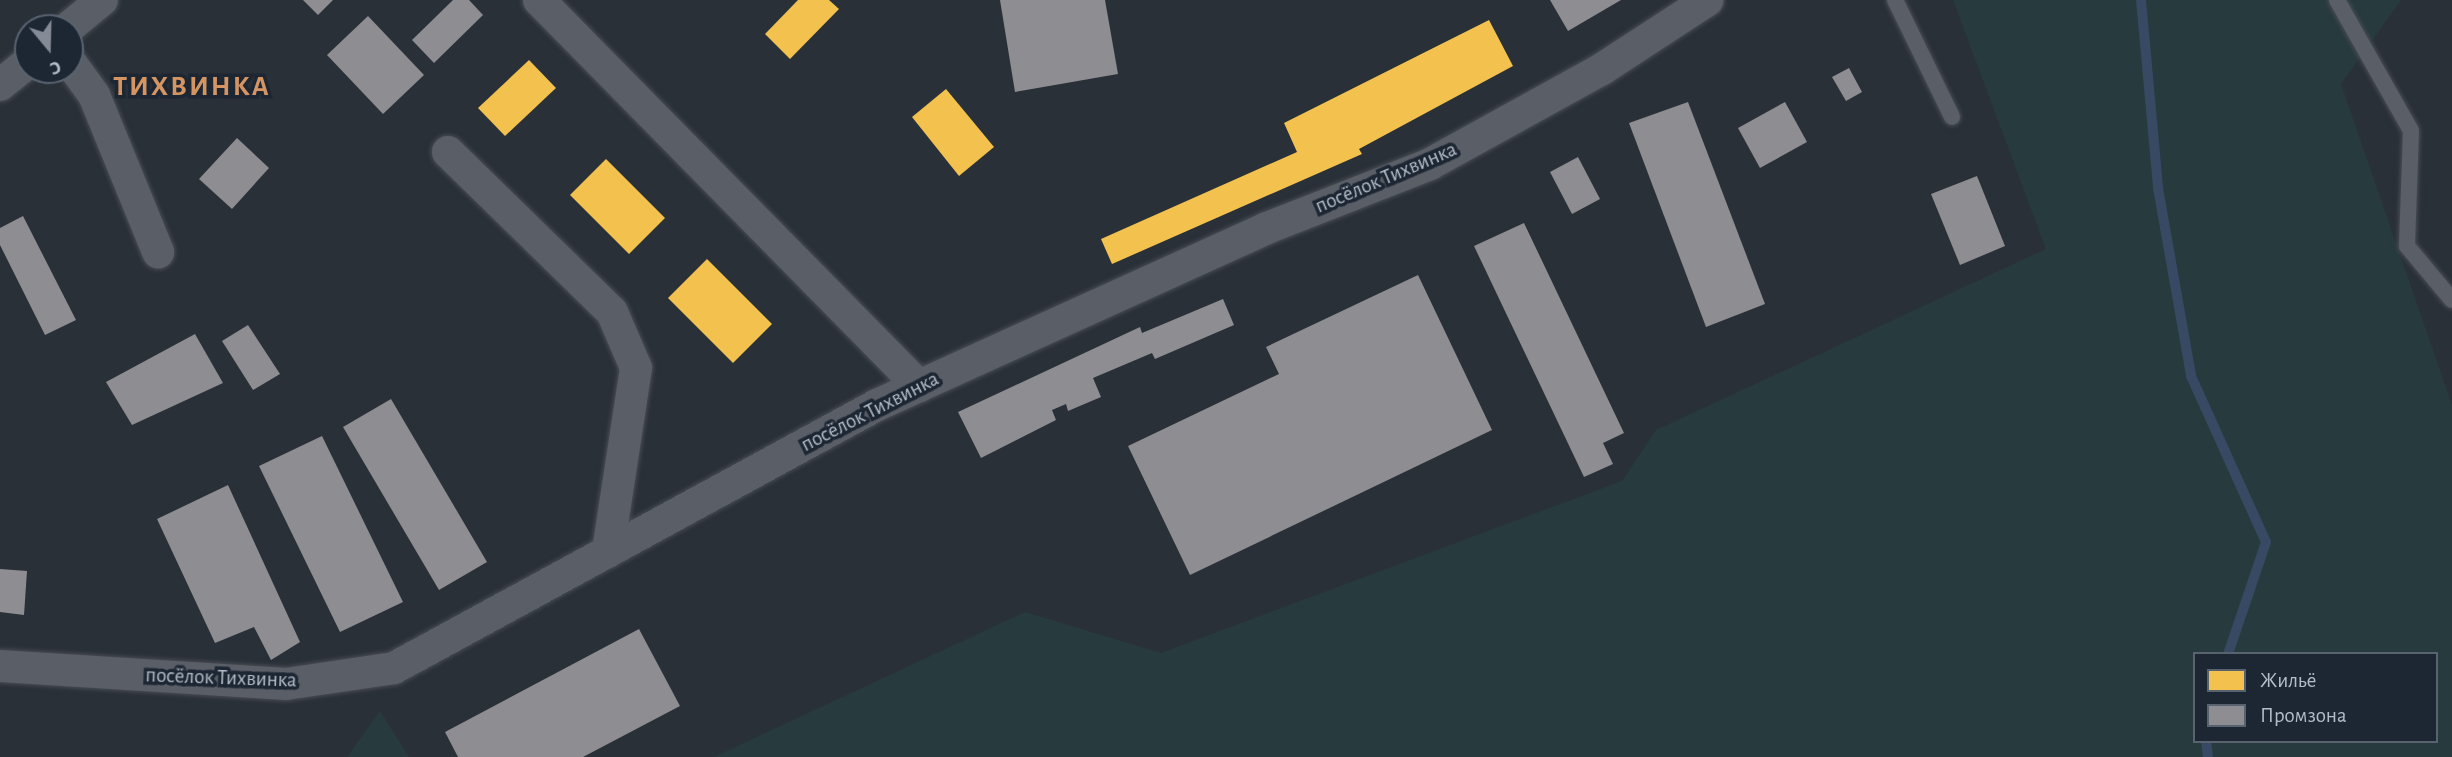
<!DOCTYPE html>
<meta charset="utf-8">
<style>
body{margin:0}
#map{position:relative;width:2452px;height:757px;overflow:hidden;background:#2a3038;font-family:"Alegreya Sans",sans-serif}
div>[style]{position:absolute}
.green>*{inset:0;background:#273a3e}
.homes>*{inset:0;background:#f2c14e}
.industry>*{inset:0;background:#8d8d92}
.stream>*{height:10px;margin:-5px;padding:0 5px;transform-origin:5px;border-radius:5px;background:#384963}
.roads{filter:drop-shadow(0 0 2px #484c53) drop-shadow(0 0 2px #484c53)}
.lane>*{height:16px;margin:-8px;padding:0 8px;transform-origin:8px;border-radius:8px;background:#5a5e66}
.street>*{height:32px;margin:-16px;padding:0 16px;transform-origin:16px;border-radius:16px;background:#5a5e66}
span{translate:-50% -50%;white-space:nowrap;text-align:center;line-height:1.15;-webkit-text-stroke:7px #1d2633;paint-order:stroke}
.street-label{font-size:21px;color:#b4bcc9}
.district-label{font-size:28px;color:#d59563;font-weight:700;letter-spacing:2px}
.legend{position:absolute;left:2193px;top:652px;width:245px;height:91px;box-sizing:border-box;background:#1d2633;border:2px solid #59626f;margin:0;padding:9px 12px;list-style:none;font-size:21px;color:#b4bcc9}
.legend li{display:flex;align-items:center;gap:14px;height:35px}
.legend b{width:35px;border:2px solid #59626f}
.north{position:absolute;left:14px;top:14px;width:70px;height:70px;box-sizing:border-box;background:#1d2633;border:2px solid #59626f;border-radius:50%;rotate:161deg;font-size:19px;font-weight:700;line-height:28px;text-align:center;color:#b4bcc9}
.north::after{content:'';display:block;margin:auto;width:24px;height:32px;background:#848b96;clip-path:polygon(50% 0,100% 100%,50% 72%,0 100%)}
</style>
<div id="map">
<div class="green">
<i style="clip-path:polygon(evenodd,1953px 0,2401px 0,2341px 84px,2452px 405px,2452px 757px,714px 757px,1025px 612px,1161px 653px,1622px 481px,1656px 430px,2046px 249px,1953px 0,2195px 654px,2436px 654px,2436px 741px,2195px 741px,2195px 654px)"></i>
<i style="clip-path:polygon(380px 711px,409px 757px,347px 757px)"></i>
</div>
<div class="homes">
<i style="clip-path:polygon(798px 0,829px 0,839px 9px,790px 59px,765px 34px)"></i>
<i style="clip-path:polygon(1489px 20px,1513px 66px,1359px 149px,1362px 154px,1112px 264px,1101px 239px,1297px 152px,1284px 123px)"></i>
<i style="clip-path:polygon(529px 60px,556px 88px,505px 136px,478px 108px)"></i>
<i style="clip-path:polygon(946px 89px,994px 147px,959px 176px,912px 117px)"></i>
<i style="clip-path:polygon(606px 159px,665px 218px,629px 254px,570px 195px)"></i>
<i style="clip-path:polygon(707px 259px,772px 324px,733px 363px,668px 298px)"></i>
</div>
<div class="industry">
<i style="clip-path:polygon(303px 0,333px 0,318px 15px)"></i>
<i style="clip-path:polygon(453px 0,469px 0,483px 15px,434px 63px,412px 40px)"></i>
<i style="clip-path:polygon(1000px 0,1105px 0,1118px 74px,1015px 92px)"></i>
<i style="clip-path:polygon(1550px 0,1621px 0,1568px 31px)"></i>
<i style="clip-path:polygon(368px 16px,424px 75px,383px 114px,327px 55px)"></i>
<i style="clip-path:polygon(1849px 68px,1862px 92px,1846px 101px,1832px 77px)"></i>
<i style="clip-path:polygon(1688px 102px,1765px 304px,1706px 327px,1629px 123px)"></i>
<i style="clip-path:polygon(1785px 102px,1807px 142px,1760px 168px,1738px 128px)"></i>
<i style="clip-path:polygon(237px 138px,269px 168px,232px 209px,199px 179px)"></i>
<i style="clip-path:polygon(1578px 157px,1600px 199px,1572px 214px,1550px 172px)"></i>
<i style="clip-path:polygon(1977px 176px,2005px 246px,1960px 265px,1931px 194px)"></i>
<i style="clip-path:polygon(23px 216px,76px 320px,45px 335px,0 245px,0 228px)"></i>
<i style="clip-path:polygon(1524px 223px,1624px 433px,1603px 443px,1613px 464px,1584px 477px,1474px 246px)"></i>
<i style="clip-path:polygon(1418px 275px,1492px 430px,1190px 575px,1128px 446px,1279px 374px,1266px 347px)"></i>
<i style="clip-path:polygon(1223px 299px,1234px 325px,1155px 359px,1152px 353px,1093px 378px,1101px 397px,1068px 411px,1066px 404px,1052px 410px,1056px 420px,981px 458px,958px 412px,1140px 327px,1142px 333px)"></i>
<i style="clip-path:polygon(248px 325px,280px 374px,253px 390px,222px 341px)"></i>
<i style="clip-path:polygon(195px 334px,223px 383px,132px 425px,106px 382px)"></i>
<i style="clip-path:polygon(391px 399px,487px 562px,439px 590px,343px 427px)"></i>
<i style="clip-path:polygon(322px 436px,403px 602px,340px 632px,259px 466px)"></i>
<i style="clip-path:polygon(228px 485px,300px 642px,271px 660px,254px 627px,215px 643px,157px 519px)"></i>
<i style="clip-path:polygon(0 569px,27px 571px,24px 615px,0 612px)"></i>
<i style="clip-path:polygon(639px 629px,680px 706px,583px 757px,458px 757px,445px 732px)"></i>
</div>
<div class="stream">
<i style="left:2141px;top:0;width:189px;rotate:84.8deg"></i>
<i style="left:2158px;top:188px;width:191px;rotate:80deg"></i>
<i style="left:2191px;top:376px;width:182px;rotate:65.7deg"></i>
<i style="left:2266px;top:542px;width:118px;rotate:108.7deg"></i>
<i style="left:2206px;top:741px;width:16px;rotate:83deg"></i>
</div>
<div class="roads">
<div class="lane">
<i style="left:1895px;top:0;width:130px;rotate:64deg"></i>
<i style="left:2337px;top:0;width:150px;rotate:60.5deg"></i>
<i style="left:2411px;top:131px;width:115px;rotate:92deg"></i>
<i style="left:2407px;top:246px;width:70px;rotate:50.2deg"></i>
</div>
<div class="street">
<i style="left:539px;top:0;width:542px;rotate:45.45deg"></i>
<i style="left:68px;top:28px;width:44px;rotate:-39.5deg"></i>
<i style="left:70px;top:62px;width:41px;rotate:54deg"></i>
<i style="left:94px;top:95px;width:170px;rotate:67.8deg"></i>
<i style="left:0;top:85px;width:36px;rotate:-39deg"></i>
<i style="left:448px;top:152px;width:229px;rotate:44.3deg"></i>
<i style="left:612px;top:312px;width:61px;rotate:66.8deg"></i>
<i style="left:636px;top:368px;width:186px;rotate:98.7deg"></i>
<i style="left:0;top:666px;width:287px;rotate:3.6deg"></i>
<i style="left:286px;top:684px;width:109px;rotate:-8.4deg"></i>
<i style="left:394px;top:668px;width:550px;rotate:-28.57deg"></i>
<i style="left:877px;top:405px;width:428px;rotate:-24.4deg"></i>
<i style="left:1267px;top:228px;width:175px;rotate:-21.4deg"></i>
<i style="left:1430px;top:164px;width:196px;rotate:-28.9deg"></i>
<i style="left:1602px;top:69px;width:126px;rotate:-33.1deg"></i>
</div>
</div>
<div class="street-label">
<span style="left:1386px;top:178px;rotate:-23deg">посёлок Тихвинка</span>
<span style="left:870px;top:412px;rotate:-27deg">посёлок Тихвинка</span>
<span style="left:221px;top:678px;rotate:2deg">посёлок Тихвинка</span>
</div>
<div class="district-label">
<span style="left:192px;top:87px">ТИХВИНКА</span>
</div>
<ul class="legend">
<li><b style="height:19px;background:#f2c14e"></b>Жильё</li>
<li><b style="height:19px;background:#8d8d92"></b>Промзона</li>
</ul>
<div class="north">С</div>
</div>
